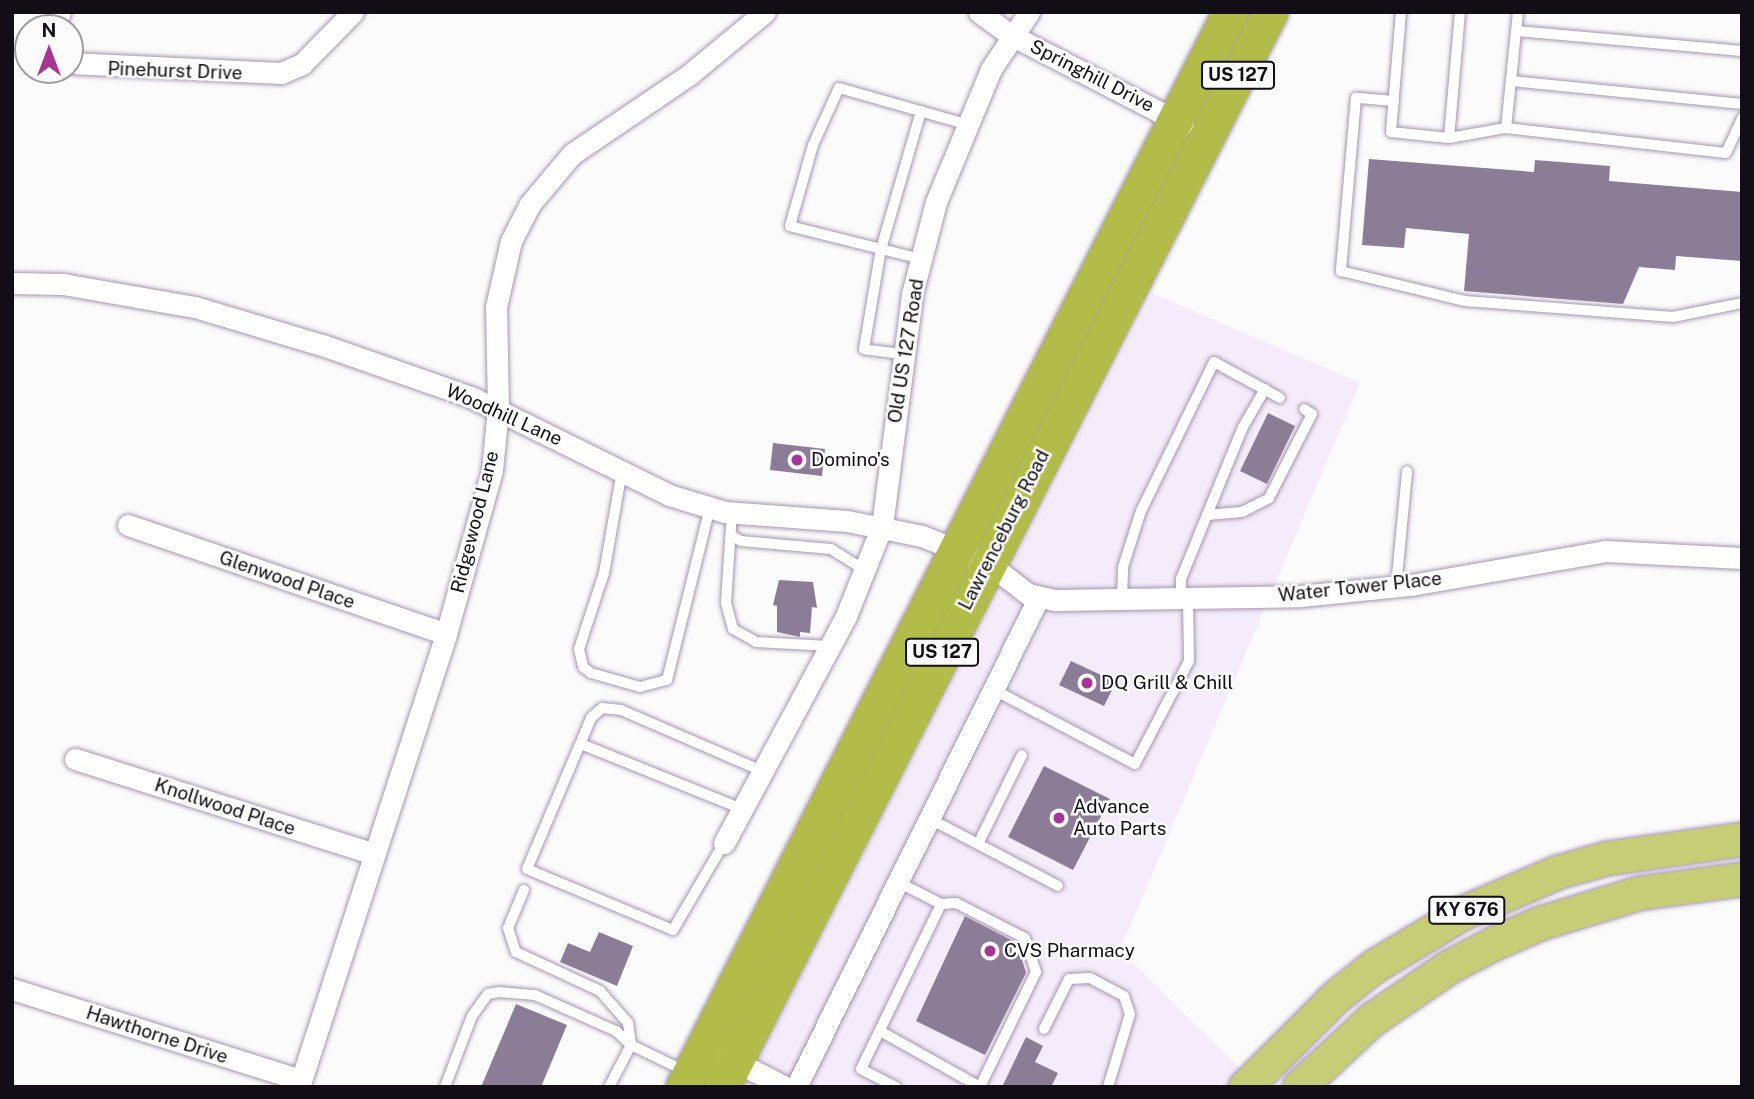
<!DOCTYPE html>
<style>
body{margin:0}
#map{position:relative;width:1754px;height:1099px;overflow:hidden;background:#fbfbfb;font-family:"Public Sans",sans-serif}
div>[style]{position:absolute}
.built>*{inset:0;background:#f4ecfa}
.building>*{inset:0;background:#8c7d97}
.roads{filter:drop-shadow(0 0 2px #a596b0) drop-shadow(0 0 2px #a596b0)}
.service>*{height:10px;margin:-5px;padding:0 5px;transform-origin:5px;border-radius:5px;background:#fff}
.minor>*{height:21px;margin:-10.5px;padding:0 10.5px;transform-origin:10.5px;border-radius:10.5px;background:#fff}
.primary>*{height:33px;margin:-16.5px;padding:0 16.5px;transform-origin:16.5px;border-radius:16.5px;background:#c5cd76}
.trunk>*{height:35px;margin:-17.5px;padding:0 17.5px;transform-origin:17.5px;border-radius:17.5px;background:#b2bc48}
.dots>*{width:19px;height:19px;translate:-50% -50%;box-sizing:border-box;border:4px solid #fbfbfb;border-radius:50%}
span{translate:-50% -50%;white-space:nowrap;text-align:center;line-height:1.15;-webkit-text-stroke:5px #fbfbfb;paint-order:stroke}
.shield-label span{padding:2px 5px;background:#fbfbfb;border:2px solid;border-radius:5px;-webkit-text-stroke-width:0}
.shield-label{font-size:18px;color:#130d16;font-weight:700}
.street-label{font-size:19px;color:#130d16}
.poi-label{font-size:19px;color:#130d16}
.left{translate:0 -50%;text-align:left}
.frame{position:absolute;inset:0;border:14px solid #130d16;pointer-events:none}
.north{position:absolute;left:14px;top:14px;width:70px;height:70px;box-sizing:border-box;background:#fbfbfb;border:2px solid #9e9c9f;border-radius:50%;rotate:0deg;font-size:19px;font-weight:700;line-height:28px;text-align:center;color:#130d16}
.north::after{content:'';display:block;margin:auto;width:24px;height:32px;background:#a73692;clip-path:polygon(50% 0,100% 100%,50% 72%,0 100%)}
</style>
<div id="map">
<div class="built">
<i style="clip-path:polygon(1152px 293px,1360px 383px,1120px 950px,1258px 1087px,745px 1087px)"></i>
</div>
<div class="building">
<i style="clip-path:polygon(1369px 159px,1534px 172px,1535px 160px,1610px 166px,1609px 181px,1742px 192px,1742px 261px,1676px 256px,1675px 270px,1639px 267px,1623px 304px,1464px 291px,1469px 234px,1406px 228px,1404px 248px,1362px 245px)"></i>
<i style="clip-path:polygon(1268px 413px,1295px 426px,1267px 484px,1240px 471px)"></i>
<i style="clip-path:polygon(773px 443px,825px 449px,822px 476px,770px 470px)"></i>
<i style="clip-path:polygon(779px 580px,813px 582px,817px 608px,812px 607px,810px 633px,800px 632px,800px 637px,777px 632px,777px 606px,773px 605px)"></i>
<i style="clip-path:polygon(1071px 661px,1116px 682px,1104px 706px,1059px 685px)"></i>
<i style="clip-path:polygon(1044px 766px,1110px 799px,1073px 870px,1008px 837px)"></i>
<i style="clip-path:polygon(965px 916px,1017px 943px,1026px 973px,985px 1055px,916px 1021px)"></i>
<i style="clip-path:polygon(599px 932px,633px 946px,617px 986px,560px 962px,568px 943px,590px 952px)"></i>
<i style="clip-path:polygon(516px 1004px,567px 1025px,541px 1087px,481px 1087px)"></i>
<i style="clip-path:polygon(1026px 1037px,1043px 1046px,1035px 1062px,1058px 1073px,1051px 1087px,1002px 1087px)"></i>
</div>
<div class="roads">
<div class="service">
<i style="left:1401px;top:12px;width:120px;rotate:94.8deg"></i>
<i style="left:1391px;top:132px;width:58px;rotate:5.9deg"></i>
<i style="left:1449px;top:138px;width:58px;rotate:-10deg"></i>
<i style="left:1518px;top:12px;width:117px;rotate:95.9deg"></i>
<i style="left:1506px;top:128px;width:221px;rotate:6.5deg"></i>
<i style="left:1726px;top:153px;width:38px;rotate:-65deg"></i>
<i style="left:1517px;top:31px;width:226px;rotate:5.1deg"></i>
<i style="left:1511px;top:81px;width:232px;rotate:5.7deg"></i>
<i style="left:1394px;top:101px;width:38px;rotate:-175deg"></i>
<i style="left:1356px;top:98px;width:174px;rotate:95deg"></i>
<i style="left:1341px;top:271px;width:128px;rotate:13.6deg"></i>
<i style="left:1465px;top:301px;width:209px;rotate:4.4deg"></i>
<i style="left:1673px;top:317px;width:70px;rotate:-11.5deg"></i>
<i style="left:1449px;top:138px;width:126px;rotate:-85deg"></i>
<i style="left:921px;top:259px;width:135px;rotate:-165.9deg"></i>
<i style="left:790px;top:226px;width:84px;rotate:-74.1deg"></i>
<i style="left:813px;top:145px;width:63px;rotate:-65.5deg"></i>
<i style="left:839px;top:88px;width:131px;rotate:15.9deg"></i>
<i style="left:902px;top:354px;width:38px;rotate:-173deg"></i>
<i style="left:864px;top:349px;width:101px;rotate:-80.4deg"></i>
<i style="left:881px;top:249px;width:144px;rotate:-73.8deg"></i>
<i style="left:622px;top:471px;width:104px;rotate:100deg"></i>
<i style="left:604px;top:573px;width:80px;rotate:108.2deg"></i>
<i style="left:579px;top:649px;width:18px;rotate:77deg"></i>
<i style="left:583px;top:667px;width:10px;rotate:37deg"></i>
<i style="left:591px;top:673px;width:51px;rotate:15.9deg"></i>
<i style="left:640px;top:687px;width:28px;rotate:-15deg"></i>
<i style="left:667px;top:680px;width:177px;rotate:-76deg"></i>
<i style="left:732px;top:512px;width:91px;rotate:93.8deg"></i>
<i style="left:726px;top:603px;width:27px;rotate:75deg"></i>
<i style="left:733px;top:629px;width:26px;rotate:29deg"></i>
<i style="left:756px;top:642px;width:73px;rotate:3.1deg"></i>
<i style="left:1207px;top:515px;width:95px;rotate:-67.8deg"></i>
<i style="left:1243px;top:427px;width:44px;rotate:-59.9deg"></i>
<i style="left:731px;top:535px;width:12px;rotate:31deg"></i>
<i style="left:741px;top:541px;width:90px;rotate:5.1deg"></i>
<i style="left:831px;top:549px;width:39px;rotate:32deg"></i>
<i style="left:1396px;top:587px;width:116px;rotate:-84.5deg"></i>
<i style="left:1181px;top:598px;width:19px;rotate:-90deg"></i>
<i style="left:1181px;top:579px;width:69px;rotate:-67.9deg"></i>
<i style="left:1207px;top:515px;width:35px;rotate:-5deg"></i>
<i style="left:1242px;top:512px;width:30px;rotate:-27deg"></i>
<i style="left:1269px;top:498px;width:94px;rotate:-62.9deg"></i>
<i style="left:1312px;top:414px;width:9px;rotate:-148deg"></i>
<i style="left:1122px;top:599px;width:32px;rotate:-88deg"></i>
<i style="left:1123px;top:567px;width:59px;rotate:-72.2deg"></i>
<i style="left:1141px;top:511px;width:166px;rotate:-63.9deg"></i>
<i style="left:1214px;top:362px;width:75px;rotate:28.6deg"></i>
<i style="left:996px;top:691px;width:157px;rotate:27.7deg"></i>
<i style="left:1135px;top:764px;width:116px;rotate:-62.3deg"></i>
<i style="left:1189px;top:661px;width:63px;rotate:-90.9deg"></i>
<i style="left:581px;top:744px;width:174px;rotate:22deg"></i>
<i style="left:932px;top:820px;width:142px;rotate:27.6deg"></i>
<i style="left:724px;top:843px;width:101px;rotate:120.4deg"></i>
<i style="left:673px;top:930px;width:158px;rotate:-157.3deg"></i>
<i style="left:527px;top:869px;width:164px;rotate:-67deg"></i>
<i style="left:591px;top:718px;width:15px;rotate:-42deg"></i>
<i style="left:602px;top:708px;width:19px;rotate:6deg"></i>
<i style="left:621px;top:710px;width:154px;rotate:23.4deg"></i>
<i style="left:978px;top:844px;width:99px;rotate:-63.7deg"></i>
<i style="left:524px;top:890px;width:41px;rotate:112.8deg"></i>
<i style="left:508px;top:928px;width:25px;rotate:72deg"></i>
<i style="left:516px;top:952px;width:93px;rotate:24.9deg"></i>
<i style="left:600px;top:991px;width:43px;rotate:48.8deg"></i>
<i style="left:628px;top:1023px;width:22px;rotate:82deg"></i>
<i style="left:631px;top:1045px;width:47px;rotate:117.6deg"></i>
<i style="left:941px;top:904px;width:15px;rotate:-4deg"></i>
<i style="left:956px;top:903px;width:77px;rotate:26.9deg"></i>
<i style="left:1025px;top:938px;width:36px;rotate:72deg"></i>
<i style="left:1036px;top:972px;width:126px;rotate:116deg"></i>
<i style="left:1044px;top:1029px;width:56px;rotate:-63.4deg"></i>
<i style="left:1069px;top:979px;width:21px;rotate:-3deg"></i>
<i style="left:1090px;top:978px;width:38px;rotate:28deg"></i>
<i style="left:1124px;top:996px;width:19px;rotate:72deg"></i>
<i style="left:1130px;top:1014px;width:76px;rotate:106.8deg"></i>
<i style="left:880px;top:1031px;width:115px;rotate:29.2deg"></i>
<i style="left:445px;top:1087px;width:76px;rotate:-69.2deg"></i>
<i style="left:472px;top:1016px;width:27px;rotate:-54deg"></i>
<i style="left:488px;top:994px;width:11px;rotate:-10deg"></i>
<i style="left:499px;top:992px;width:36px;rotate:5deg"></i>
<i style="left:535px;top:995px;width:89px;rotate:24deg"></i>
<i style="left:616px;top:1031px;width:21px;rotate:43deg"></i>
<i style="left:631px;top:1045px;width:62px;rotate:25.7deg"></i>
<i style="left:896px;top:1087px;width:39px;rotate:-153deg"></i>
<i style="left:861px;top:1069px;width:183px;rotate:-64.1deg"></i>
<i style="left:941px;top:904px;width:46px;rotate:-152.9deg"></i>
</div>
<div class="minor">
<i style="left:979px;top:12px;width:39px;rotate:36deg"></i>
<i style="left:1011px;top:35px;width:194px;rotate:27.4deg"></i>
<i style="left:53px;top:28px;width:17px;rotate:-66deg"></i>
<i style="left:70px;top:63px;width:211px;rotate:2.7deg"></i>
<i style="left:281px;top:73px;width:23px;rotate:-23deg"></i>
<i style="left:302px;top:64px;width:73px;rotate:-45.6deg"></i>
<i style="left:12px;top:283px;width:51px;rotate:1.1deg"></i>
<i style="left:63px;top:284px;width:134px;rotate:9.9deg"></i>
<i style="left:195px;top:307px;width:136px;rotate:16.7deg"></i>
<i style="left:325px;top:346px;width:155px;rotate:19.3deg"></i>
<i style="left:471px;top:397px;width:221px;rotate:26.3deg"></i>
<i style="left:669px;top:495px;width:59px;rotate:16.9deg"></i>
<i style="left:725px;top:512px;width:122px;rotate:4.2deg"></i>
<i style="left:847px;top:521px;width:76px;rotate:11.3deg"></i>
<i style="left:922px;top:536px;width:71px;rotate:22.2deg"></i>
<i style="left:988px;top:563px;width:51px;rotate:37.8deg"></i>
<i style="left:1028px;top:594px;width:28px;rotate:13deg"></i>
<i style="left:1055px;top:600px;width:245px;rotate:-0.9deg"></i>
<i style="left:1300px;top:596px;width:112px;rotate:-5.7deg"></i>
<i style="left:1411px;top:585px;width:197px;rotate:-9.9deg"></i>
<i style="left:1605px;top:551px;width:137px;rotate:2.9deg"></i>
<i style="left:128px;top:525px;width:336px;rotate:18.9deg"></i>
<i style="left:75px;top:759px;width:314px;rotate:17.6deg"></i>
<i style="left:724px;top:843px;width:258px;rotate:-61.7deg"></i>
<i style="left:846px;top:616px;width:97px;rotate:-68.2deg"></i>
<i style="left:882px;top:526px;width:234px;rotate:-82.6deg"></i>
<i style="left:912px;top:294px;width:95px;rotate:-75.4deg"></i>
<i style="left:936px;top:202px;width:144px;rotate:-67.5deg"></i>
<i style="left:991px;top:69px;width:69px;rotate:-56.3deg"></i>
<i style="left:12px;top:989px;width:303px;rotate:17.5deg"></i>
<i style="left:727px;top:1057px;width:65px;rotate:27.3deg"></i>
<i style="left:299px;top:1087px;width:476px;rotate:-72deg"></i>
<i style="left:446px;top:634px;width:170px;rotate:-74.3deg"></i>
<i style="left:492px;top:470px;width:61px;rotate:-84.4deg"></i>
<i style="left:498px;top:409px;width:102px;rotate:-91.1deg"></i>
<i style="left:496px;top:307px;width:68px;rotate:-77.2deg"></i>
<i style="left:511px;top:241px;width:42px;rotate:-62.8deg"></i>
<i style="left:530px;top:204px;width:65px;rotate:-50deg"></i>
<i style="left:572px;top:154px;width:143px;rotate:-34.1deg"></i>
<i style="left:690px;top:74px;width:97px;rotate:-39.6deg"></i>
<i style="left:796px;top:1087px;width:547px;rotate:-63.62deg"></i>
</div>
<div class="primary">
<i style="left:1245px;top:1087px;width:127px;rotate:-45deg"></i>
<i style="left:1335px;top:997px;width:50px;rotate:-38.5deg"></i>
<i style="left:1374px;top:966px;width:103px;rotate:-31.1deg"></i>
<i style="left:1462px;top:913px;width:103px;rotate:-23.3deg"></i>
<i style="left:1557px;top:872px;width:51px;rotate:-15.9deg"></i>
<i style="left:1606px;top:858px;width:137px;rotate:-8deg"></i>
<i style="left:1299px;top:1087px;width:100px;rotate:-43deg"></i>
<i style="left:1372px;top:1019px;width:94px;rotate:-34.2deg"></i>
<i style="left:1450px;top:966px;width:50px;rotate:-27.6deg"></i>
<i style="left:1494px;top:943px;width:50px;rotate:-23.5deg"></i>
<i style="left:1540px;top:923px;width:102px;rotate:-17deg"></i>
<i style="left:1638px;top:893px;width:105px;rotate:-7.7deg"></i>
</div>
<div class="trunk">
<i style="left:683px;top:1087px;width:1206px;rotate:-63.03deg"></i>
<i style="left:722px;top:1087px;width:1207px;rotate:-62.99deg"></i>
</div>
</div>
<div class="dots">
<i style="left:797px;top:460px;background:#a73692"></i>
<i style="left:1087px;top:683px;background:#a73692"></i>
<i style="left:1059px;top:818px;background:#a73692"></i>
<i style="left:990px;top:951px;background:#a73692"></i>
</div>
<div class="shield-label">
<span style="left:1238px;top:75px">US 127</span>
<span style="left:942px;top:652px">US 127</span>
<span style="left:1467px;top:910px">KY 676</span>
</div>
<div class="street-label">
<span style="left:175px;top:71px;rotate:2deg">Pinehurst Drive</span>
<span style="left:1092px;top:76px;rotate:27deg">Springhill Drive</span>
<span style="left:906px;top:351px;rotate:-81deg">Old US 127 Road</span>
<span style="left:504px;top:415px;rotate:24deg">Woodhill Lane</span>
<span style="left:475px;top:522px;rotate:-76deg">Ridgewood Lane</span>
<span style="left:1004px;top:530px;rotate:-63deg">Lawrenceburg Road</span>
<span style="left:287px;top:580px;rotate:19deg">Glenwood Place</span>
<span style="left:1360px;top:587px;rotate:-6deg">Water Tower Place</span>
<span style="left:225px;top:807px;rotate:18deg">Knollwood Place</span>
<span style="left:157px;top:1035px;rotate:18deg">Hawthorne Drive</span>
</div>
<div class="poi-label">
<span class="left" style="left:811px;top:460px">Domino's</span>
<span class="left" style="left:1101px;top:683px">DQ Grill &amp; Chill</span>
<span class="left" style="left:1073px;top:818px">Advance<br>Auto Parts</span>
<span class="left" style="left:1004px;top:951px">CVS Pharmacy</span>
</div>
<div class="frame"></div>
<div class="north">N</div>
</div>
